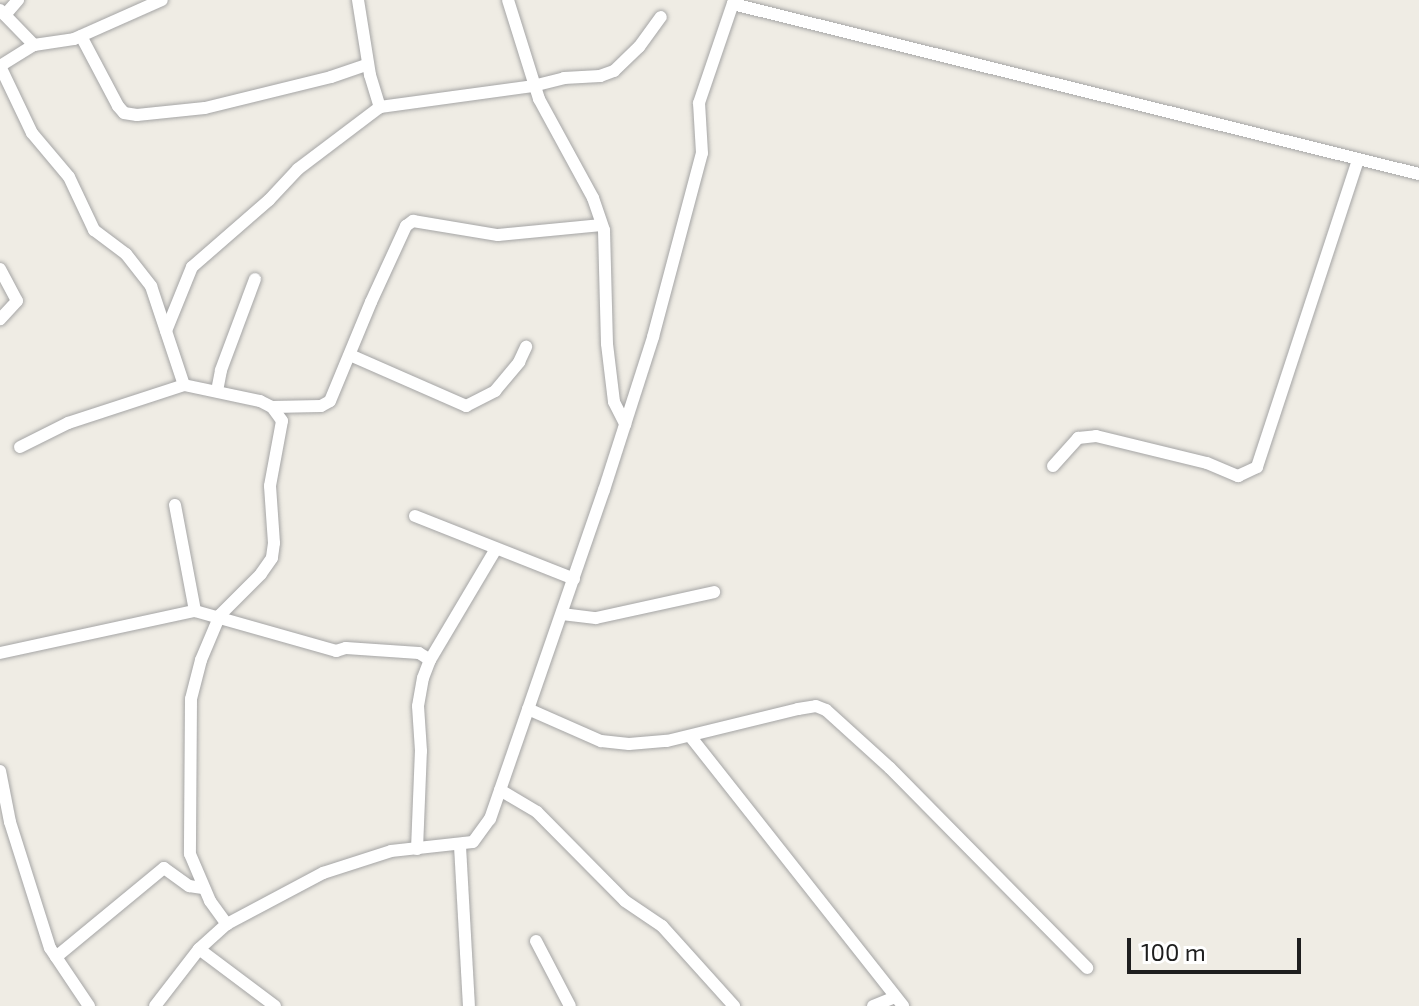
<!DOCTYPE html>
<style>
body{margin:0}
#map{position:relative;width:1419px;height:1006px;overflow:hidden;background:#efece4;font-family:"Exo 2",sans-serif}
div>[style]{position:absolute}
.roads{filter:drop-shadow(0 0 2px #a5a5a5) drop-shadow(0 0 2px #a5a5a5)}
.minor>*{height:12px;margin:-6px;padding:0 6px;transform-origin:6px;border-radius:6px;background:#fff}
span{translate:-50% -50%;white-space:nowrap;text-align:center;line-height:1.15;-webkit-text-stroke:6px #fff;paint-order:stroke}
.scale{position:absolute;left:1127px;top:938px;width:174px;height:36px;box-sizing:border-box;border:4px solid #1e1e1e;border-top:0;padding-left:10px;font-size:24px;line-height:28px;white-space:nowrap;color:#1e1e1e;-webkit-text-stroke:6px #fff;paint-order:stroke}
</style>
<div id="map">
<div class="roads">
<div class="minor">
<i style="left:358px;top:0;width:76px;rotate:80.9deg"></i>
<i style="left:370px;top:75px;width:34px;rotate:73deg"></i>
<i style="left:508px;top:0;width:104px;rotate:72.6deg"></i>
<i style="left:539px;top:99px;width:113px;rotate:61.4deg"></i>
<i style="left:593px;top:198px;width:34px;rotate:71deg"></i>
<i style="left:604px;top:230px;width:114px;rotate:88.5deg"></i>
<i style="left:607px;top:344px;width:58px;rotate:83.1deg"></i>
<i style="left:614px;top:402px;width:25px;rotate:63deg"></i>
<i style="left:733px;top:4px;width:707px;rotate:13.92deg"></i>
<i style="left:0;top:10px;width:49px;rotate:45.8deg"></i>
<i style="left:5px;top:15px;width:20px;rotate:-49deg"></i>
<i style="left:81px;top:36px;width:79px;rotate:62.1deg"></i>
<i style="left:118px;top:106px;width:9px;rotate:49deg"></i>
<i style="left:124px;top:113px;width:13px;rotate:9deg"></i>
<i style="left:137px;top:115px;width:68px;rotate:-5.9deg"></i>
<i style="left:205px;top:108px;width:130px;rotate:-13.8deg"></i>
<i style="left:331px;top:77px;width:39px;rotate:-19deg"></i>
<i style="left:0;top:66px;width:74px;rotate:64.5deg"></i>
<i style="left:32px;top:133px;width:57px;rotate:49.9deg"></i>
<i style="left:69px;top:177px;width:59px;rotate:64.7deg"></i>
<i style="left:94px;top:230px;width:40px;rotate:37deg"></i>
<i style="left:126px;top:254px;width:41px;rotate:52deg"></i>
<i style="left:151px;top:286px;width:104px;rotate:71.6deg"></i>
<i style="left:0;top:66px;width:40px;rotate:-32deg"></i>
<i style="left:34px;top:45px;width:40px;rotate:-8.5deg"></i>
<i style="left:74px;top:39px;width:96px;rotate:-23.9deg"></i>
<i style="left:0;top:269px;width:36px;rotate:62deg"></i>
<i style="left:17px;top:301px;width:25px;rotate:133deg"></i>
<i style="left:166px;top:331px;width:69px;rotate:-67.9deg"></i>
<i style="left:192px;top:267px;width:102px;rotate:-41deg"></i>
<i style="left:269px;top:200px;width:42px;rotate:-46.9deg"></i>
<i style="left:298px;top:169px;width:103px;rotate:-37.1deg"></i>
<i style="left:380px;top:107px;width:154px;rotate:-7.8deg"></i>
<i style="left:533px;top:86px;width:32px;rotate:-14deg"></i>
<i style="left:564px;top:78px;width:36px;rotate:-3deg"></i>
<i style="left:600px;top:76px;width:15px;rotate:-20deg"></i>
<i style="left:614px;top:71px;width:35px;rotate:-44deg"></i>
<i style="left:639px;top:47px;width:37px;rotate:-54deg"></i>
<i style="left:350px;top:355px;width:127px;rotate:23.7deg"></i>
<i style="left:466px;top:406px;width:33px;rotate:-27deg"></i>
<i style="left:495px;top:391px;width:38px;rotate:-50deg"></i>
<i style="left:519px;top:362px;width:17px;rotate:-65deg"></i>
<i style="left:217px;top:391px;width:21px;rotate:-79deg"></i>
<i style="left:221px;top:370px;width:97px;rotate:-69.5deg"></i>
<i style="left:272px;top:407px;width:49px;rotate:-1.2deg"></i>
<i style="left:321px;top:406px;width:10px;rotate:-29deg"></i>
<i style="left:330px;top:401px;width:107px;rotate:-67.5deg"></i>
<i style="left:371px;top:302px;width:84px;rotate:-65.3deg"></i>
<i style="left:406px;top:226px;width:9px;rotate:-36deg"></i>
<i style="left:413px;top:221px;width:86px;rotate:9.4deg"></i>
<i style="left:498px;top:235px;width:104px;rotate:-5.5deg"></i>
<i style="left:20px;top:447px;width:54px;rotate:-26.6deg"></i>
<i style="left:68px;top:423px;width:122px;rotate:-18.1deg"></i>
<i style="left:184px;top:385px;width:78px;rotate:11.9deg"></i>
<i style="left:260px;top:401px;width:13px;rotate:27deg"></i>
<i style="left:272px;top:407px;width:17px;rotate:54deg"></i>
<i style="left:282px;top:421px;width:66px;rotate:100.5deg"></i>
<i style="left:270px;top:486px;width:57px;rotate:86deg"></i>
<i style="left:274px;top:543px;width:15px;rotate:98deg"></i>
<i style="left:272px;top:558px;width:19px;rotate:125deg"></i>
<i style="left:261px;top:574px;width:58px;rotate:135deg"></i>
<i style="left:220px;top:615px;width:49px;rotate:112.9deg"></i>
<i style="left:201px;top:660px;width:40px;rotate:104.4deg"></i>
<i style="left:191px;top:699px;width:155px;rotate:90.4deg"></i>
<i style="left:190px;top:854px;width:51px;rotate:66.9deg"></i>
<i style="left:210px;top:901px;width:29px;rotate:54deg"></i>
<i style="left:1053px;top:466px;width:38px;rotate:-48deg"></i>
<i style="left:1078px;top:438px;width:18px;rotate:-6deg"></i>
<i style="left:1096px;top:436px;width:114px;rotate:13.7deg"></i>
<i style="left:1207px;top:463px;width:34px;rotate:23deg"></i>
<i style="left:1238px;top:476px;width:21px;rotate:-25deg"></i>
<i style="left:1257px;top:467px;width:324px;rotate:-71.8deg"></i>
<i style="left:175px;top:505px;width:108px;rotate:79.3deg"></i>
<i style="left:415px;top:516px;width:171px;rotate:21.6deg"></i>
<i style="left:562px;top:614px;width:34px;rotate:7deg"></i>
<i style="left:596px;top:618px;width:121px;rotate:-12.4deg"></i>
<i style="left:0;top:653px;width:199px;rotate:-12.2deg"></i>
<i style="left:195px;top:611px;width:147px;rotate:15.8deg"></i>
<i style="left:336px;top:651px;width:10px;rotate:-17deg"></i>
<i style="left:346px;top:648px;width:73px;rotate:3.9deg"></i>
<i style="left:419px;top:653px;width:13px;rotate:32deg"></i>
<i style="left:528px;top:709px;width:80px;rotate:23.7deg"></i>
<i style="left:601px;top:741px;width:28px;rotate:6deg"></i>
<i style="left:629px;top:744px;width:38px;rotate:-5deg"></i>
<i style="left:667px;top:741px;width:135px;rotate:-13.7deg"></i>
<i style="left:798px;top:709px;width:18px;rotate:-9deg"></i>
<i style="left:816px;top:706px;width:11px;rotate:22deg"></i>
<i style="left:826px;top:710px;width:86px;rotate:42.2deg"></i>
<i style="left:890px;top:768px;width:281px;rotate:45.4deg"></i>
<i style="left:690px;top:736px;width:344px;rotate:51.7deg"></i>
<i style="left:0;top:771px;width:52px;rotate:78.9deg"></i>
<i style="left:10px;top:822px;width:132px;rotate:72.4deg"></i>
<i style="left:50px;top:948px;width:70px;rotate:56.1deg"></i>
<i style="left:500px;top:790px;width:43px;rotate:30.7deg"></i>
<i style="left:537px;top:812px;width:125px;rotate:45.3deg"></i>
<i style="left:625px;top:901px;width:45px;rotate:34deg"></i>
<i style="left:662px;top:926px;width:108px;rotate:48deg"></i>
<i style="left:460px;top:846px;width:160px;rotate:86.8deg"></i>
<i style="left:417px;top:849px;width:98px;rotate:-87.7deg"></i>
<i style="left:421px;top:751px;width:45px;rotate:-93.8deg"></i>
<i style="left:418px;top:706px;width:28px;rotate:-80deg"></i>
<i style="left:423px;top:678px;width:19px;rotate:-69deg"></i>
<i style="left:430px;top:660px;width:129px;rotate:-59.3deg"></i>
<i style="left:536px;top:941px;width:73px;rotate:62.4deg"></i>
<i style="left:199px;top:949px;width:95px;rotate:36.9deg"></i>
<i style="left:56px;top:957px;width:140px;rotate:-39.5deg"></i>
<i style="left:164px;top:868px;width:31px;rotate:36deg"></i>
<i style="left:189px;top:886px;width:14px;rotate:8deg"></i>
<i style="left:155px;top:1006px;width:72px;rotate:-52.3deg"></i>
<i style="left:199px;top:949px;width:38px;rotate:-42deg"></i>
<i style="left:227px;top:924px;width:109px;rotate:-28deg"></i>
<i style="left:323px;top:873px;width:71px;rotate:-17.9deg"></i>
<i style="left:391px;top:851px;width:82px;rotate:-6.3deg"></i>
<i style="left:473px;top:842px;width:29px;rotate:-54deg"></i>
<i style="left:490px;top:819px;width:348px;rotate:-70.9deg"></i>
<i style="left:604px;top:490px;width:161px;rotate:-72.2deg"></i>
<i style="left:653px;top:337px;width:190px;rotate:-75.1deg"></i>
<i style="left:702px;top:153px;width:50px;rotate:-93.4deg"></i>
<i style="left:699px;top:103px;width:109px;rotate:-71.2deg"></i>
<i style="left:873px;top:1006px;width:24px;rotate:-22deg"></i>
</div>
</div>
<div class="scale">100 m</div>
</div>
